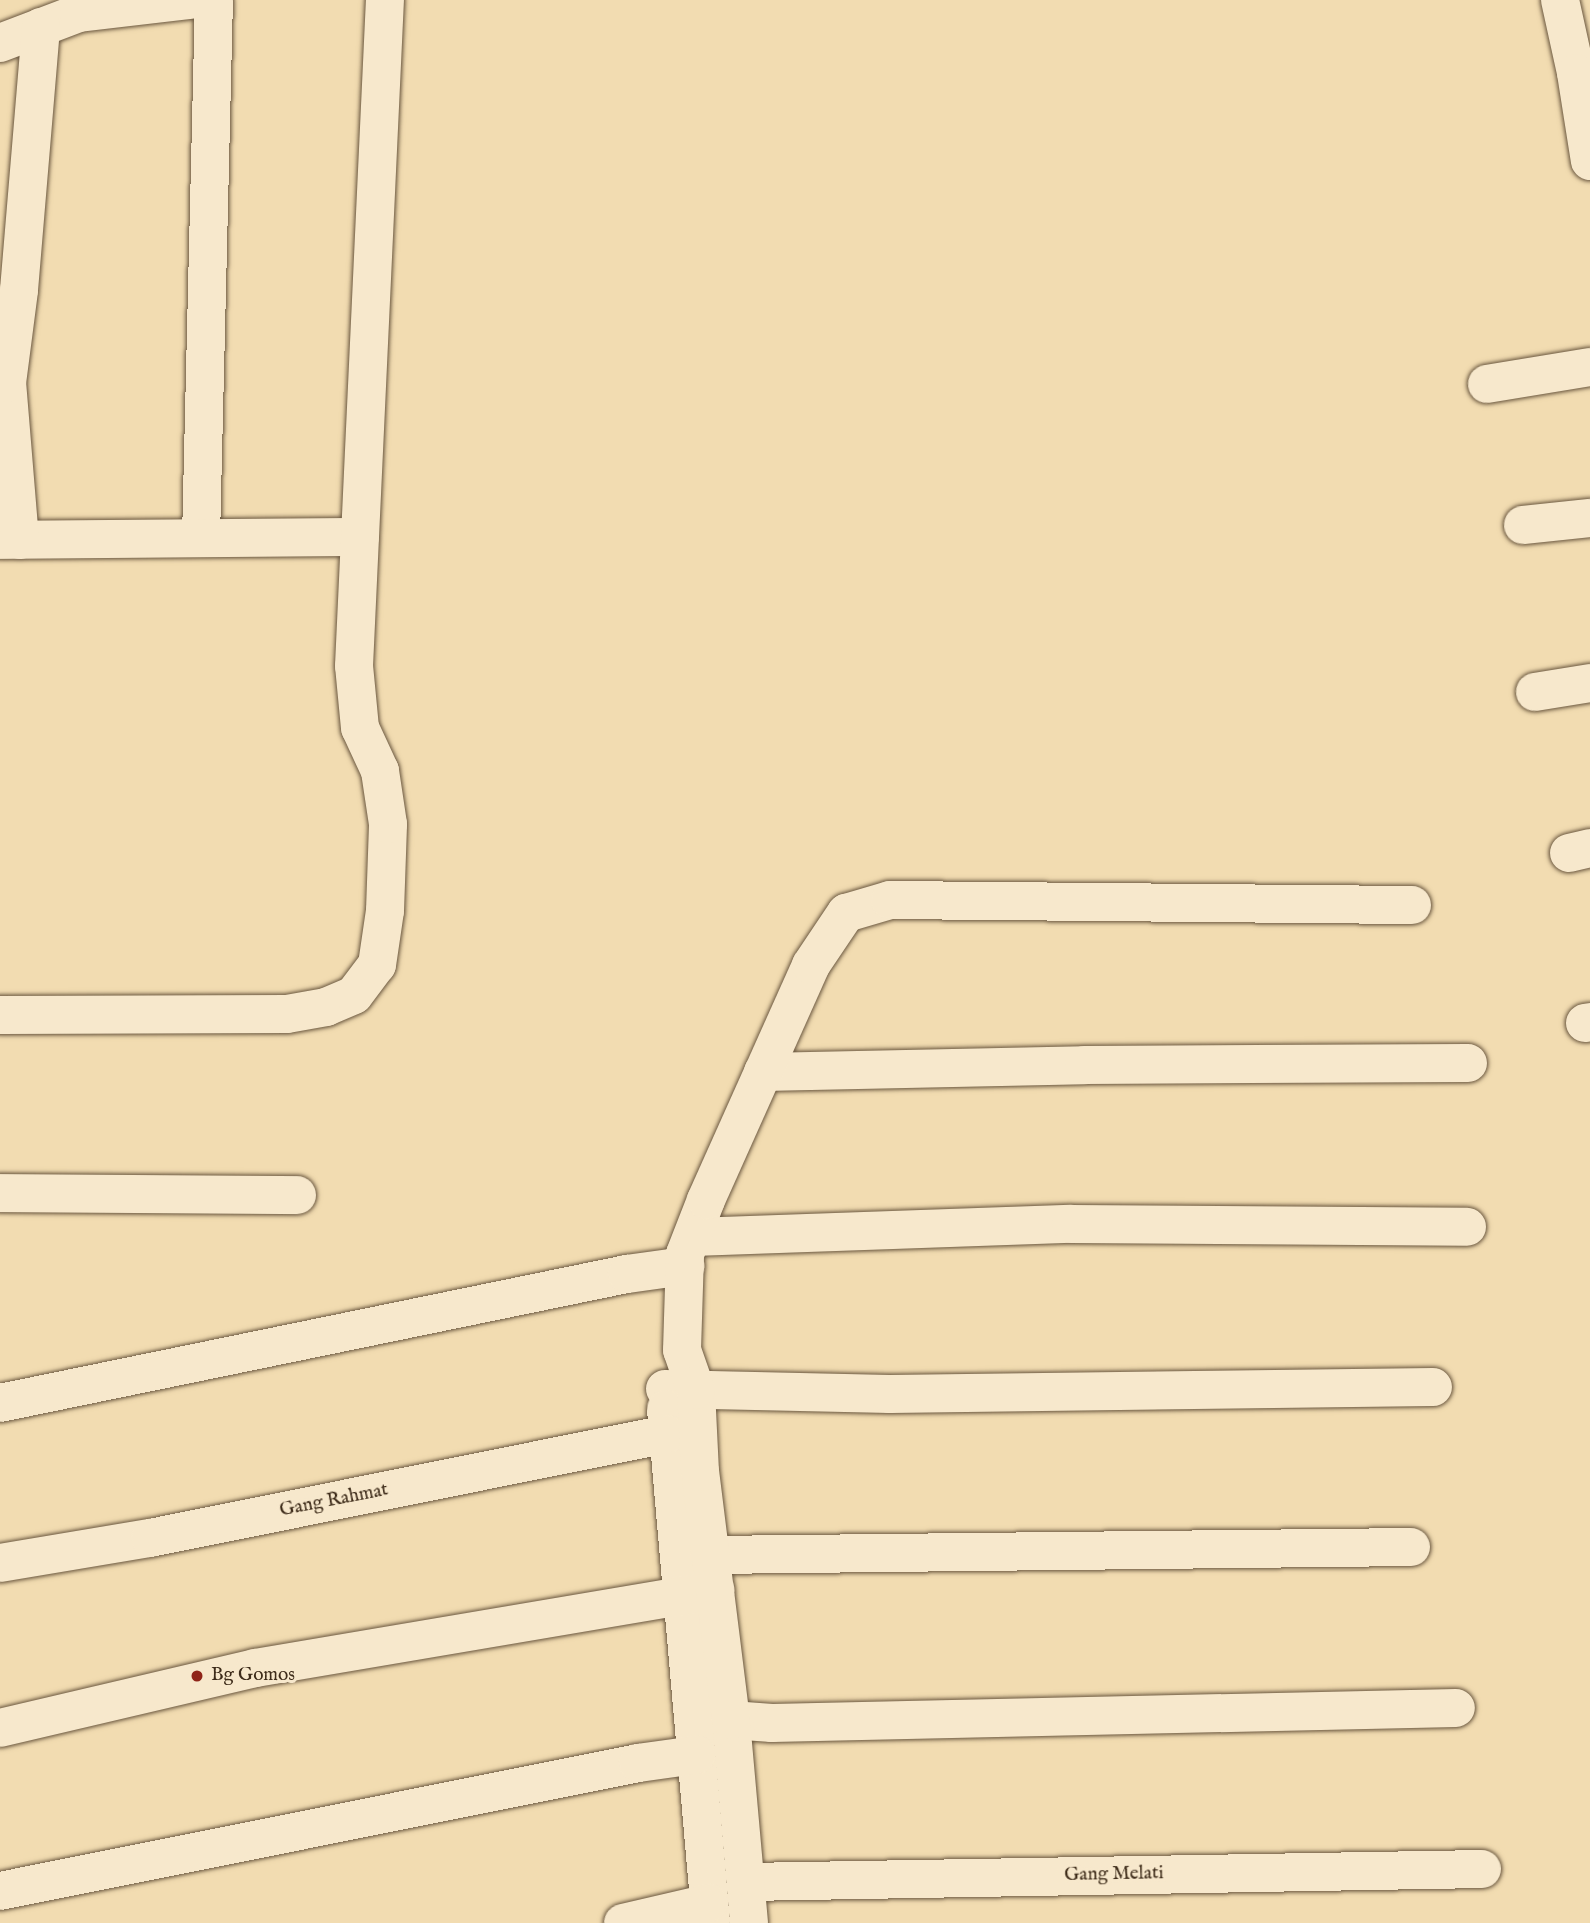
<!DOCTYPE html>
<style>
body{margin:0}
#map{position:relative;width:1590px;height:1923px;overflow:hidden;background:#f2dcb1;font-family:"IM FELL English",serif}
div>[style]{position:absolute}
.roads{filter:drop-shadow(0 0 2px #6a573f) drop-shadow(0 0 2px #6a573f)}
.minor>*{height:38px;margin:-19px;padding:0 19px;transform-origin:19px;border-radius:19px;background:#f7e8cc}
.dots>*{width:19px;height:19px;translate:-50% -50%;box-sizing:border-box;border:4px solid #f7e8cc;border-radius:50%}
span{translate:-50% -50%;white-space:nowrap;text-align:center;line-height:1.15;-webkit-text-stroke:6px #f7e8cc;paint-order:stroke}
.street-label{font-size:19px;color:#3d2b19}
.poi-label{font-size:19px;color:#3d2b19}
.left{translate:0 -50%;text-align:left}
</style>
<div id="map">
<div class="roads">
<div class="minor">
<i style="left:1560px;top:0;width:75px;rotate:77.6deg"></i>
<i style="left:1576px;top:73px;width:89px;rotate:81deg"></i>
<i style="left:0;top:43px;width:85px;rotate:-20.8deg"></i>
<i style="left:79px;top:13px;width:112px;rotate:-6.7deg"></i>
<i style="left:1487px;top:384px;width:104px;rotate:-9.4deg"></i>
<i style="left:1523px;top:525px;width:67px;rotate:-6deg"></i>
<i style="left:201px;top:538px;width:538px;rotate:-88.62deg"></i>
<i style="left:0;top:540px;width:360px;rotate:-0.5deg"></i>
<i style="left:20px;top:540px;width:158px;rotate:-94.7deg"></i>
<i style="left:7px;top:383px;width:94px;rotate:-82.6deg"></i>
<i style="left:19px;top:290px;width:264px;rotate:-85.2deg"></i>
<i style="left:1535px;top:692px;width:56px;rotate:-9.3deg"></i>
<i style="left:1569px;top:853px;width:22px;rotate:-13deg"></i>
<i style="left:0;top:1015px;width:287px;rotate:-0.2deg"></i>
<i style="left:287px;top:1014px;width:40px;rotate:-10deg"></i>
<i style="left:326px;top:1007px;width:30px;rotate:-23deg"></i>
<i style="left:354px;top:995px;width:38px;rotate:-53deg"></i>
<i style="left:377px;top:965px;width:55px;rotate:-81.6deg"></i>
<i style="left:385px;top:911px;width:87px;rotate:-88deg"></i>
<i style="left:388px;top:824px;width:54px;rotate:-98.6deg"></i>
<i style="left:380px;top:771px;width:47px;rotate:-114.9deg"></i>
<i style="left:360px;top:728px;width:62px;rotate:-95.5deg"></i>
<i style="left:354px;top:666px;width:667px;rotate:-87.34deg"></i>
<i style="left:1585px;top:1023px;width:5px;rotate:-11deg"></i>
<i style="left:763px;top:1072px;width:321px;rotate:-1.2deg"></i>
<i style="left:1084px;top:1065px;width:384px;rotate:-0.3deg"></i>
<i style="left:0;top:1193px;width:297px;rotate:0.4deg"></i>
<i style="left:693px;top:1237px;width:378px;rotate:-2deg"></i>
<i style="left:1071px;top:1224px;width:396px;rotate:0.4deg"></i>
<i style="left:665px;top:1389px;width:225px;rotate:1.3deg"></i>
<i style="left:890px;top:1394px;width:543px;rotate:-0.74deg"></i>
<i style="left:0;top:1403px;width:640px;rotate:-11.63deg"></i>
<i style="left:627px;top:1274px;width:59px;rotate:-7.9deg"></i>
<i style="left:666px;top:1409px;width:516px;rotate:85deg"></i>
<i style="left:709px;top:1555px;width:702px;rotate:-0.65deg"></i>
<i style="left:0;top:1563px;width:152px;rotate:-9.5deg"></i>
<i style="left:150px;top:1538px;width:527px;rotate:-11.37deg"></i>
<i style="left:731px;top:1720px;width:41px;rotate:4.2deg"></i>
<i style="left:772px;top:1723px;width:684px;rotate:-1.26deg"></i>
<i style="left:0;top:1728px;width:262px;rotate:-13.2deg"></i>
<i style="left:255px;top:1668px;width:467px;rotate:-9.6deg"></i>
<i style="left:746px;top:1882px;width:736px;rotate:-1.01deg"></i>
<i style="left:0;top:1891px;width:651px;rotate:-11.34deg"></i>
<i style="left:638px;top:1763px;width:59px;rotate:-7.9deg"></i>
<i style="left:623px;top:1923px;width:88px;rotate:-13.1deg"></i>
<i style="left:749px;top:1923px;width:204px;rotate:-95.1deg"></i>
<i style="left:731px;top:1720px;width:250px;rotate:-97.1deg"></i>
<i style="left:700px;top:1472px;width:82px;rotate:-92.8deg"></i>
<i style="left:696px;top:1390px;width:42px;rotate:-109.3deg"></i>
<i style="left:682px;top:1350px;width:96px;rotate:-88.2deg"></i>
<i style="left:685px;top:1254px;width:58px;rotate:-68.7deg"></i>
<i style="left:706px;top:1200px;width:257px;rotate:-65.9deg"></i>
<i style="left:811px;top:965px;width:63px;rotate:-56.1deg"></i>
<i style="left:846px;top:913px;width:46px;rotate:-16.5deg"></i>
<i style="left:890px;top:900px;width:522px;rotate:0.55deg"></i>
</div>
</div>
<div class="dots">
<i style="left:197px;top:1676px;background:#8f2418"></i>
</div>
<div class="street-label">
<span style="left:334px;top:1501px;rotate:-11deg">Gang Rahmat</span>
<span style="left:1114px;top:1875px;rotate:-1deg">Gang Melati</span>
</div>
<div class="poi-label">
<span class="left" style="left:211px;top:1676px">Bg Gomos</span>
</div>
</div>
